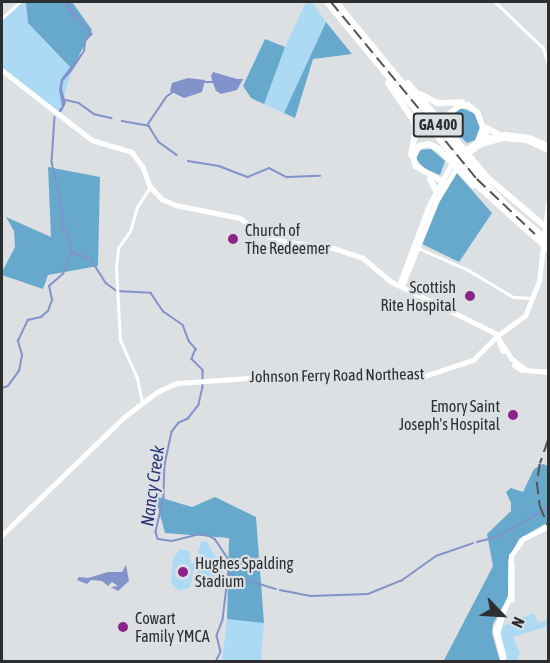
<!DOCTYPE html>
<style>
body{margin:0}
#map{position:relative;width:550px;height:663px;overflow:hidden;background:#dce0e3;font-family:"Asap Condensed",sans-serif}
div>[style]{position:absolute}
.green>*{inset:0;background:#acd9f4}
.forest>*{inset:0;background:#67a8cd}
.water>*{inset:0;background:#8292ca}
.stream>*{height:1.5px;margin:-0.75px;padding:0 0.75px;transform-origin:0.75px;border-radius:0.75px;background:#8292ca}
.minor>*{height:3px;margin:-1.5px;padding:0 1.5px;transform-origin:1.5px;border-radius:1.5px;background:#fff}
.major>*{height:4.5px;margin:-2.25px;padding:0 2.25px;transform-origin:2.25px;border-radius:2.25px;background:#fff}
.highway>*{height:6px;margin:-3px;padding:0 3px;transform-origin:3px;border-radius:3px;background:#fff}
.rail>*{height:1.5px;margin-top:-0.75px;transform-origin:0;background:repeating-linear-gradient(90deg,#515354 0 12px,transparent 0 18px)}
.dots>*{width:16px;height:16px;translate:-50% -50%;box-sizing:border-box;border:3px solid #dce0e3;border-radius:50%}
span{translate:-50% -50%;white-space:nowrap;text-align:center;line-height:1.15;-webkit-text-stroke:4.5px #dce0e3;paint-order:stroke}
.shield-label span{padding:2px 4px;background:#dce0e3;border:2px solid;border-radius:4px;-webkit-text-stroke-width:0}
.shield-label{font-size:15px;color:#2d2e2f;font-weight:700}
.poi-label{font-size:16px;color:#2d2e2f}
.left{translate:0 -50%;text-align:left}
.right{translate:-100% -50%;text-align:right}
.street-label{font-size:16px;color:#2d2e2f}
.water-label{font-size:18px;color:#273276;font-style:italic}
.frame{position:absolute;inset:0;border:3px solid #2d2e2f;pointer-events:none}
.north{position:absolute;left:472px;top:585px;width:60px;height:60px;-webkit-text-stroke:4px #dce0e3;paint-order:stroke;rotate:115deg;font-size:16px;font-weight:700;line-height:24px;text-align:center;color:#2d2e2f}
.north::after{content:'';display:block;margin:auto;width:21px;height:27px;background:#2d2e2f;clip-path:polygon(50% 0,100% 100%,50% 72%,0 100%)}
</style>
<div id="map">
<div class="green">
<i style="clip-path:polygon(22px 2px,26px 2px,28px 23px,72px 69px,59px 114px,2px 71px,2px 17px)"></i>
<i style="clip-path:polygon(306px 2px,312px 2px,326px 22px,284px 113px,264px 104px,285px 47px)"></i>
<i style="clip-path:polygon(207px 541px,213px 553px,225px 566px,217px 587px,196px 574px,206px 557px,198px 553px,201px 542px)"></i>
<i style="clip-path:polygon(180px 549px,189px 551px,191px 563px,195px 563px,190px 587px,179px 591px,171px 583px,173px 559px)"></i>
<i style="clip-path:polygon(534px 613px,538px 623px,548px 620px,548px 626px,513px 637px,520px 653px,517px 661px,507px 661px,500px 638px,500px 627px)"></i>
<i style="clip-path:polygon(227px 619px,264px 623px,261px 661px,222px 662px)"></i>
</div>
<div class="forest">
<i style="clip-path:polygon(26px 2px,72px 2px,92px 30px,72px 69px,28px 23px)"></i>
<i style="clip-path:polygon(326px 22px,352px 54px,313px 59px,295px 118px,284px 113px)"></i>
<i style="clip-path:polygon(265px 39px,285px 47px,264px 104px,251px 98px,243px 86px)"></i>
<i style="clip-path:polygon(461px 108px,474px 113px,481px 126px,478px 139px,467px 143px,461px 137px,454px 123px,455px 111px)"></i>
<i style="clip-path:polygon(431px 149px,445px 161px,440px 175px,425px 169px,416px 159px,420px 150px)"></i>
<i style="clip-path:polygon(48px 167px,100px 177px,98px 266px,48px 275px,43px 289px,2px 275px,2px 272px,15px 247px,14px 231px,6px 217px,51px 237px)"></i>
<i style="clip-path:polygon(455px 171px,492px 213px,459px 262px,422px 244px,438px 201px)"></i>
<i style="clip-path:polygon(543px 464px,548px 466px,548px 522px,519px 539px,508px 560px,508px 597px,493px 624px,492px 633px,500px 661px,443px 662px,493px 566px,487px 534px,511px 511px,511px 503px,506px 492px,511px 488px,523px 492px,534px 469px)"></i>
<i style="clip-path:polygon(155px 496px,192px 507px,215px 497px,256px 517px,264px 623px,227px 619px,229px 538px,165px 533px)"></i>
</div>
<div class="water">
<i style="clip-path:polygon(65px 2px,68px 2px,74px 13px,93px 34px,86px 41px,85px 51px,72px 71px,63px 81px,62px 89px,66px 103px,62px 111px,55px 116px,62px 106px,59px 90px,61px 79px,83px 51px,84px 39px,90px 33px,70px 13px)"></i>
<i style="clip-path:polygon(213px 72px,237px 79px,243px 79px,237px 90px,221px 94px,216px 91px,213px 83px,211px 76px)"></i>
<i style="clip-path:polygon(188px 78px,205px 80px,202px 92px,184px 98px,170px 91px,172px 83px)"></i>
<i style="clip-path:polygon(126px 565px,129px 581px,118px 591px,111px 587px,118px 586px,112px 582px,108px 586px,102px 581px,91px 580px,87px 584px,77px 580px,79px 577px,88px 578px,108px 572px,122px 572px)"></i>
</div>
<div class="stream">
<i style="left:205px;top:82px;width:8px"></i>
<i style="left:66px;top:100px;width:13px;rotate:13deg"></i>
<i style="left:79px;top:103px;width:19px;rotate:36deg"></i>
<i style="left:94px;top:114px;width:18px;rotate:13deg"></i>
<i style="left:55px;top:117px;width:45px;rotate:93.8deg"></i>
<i style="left:52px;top:162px;width:50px;rotate:77.3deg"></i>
<i style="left:63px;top:211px;width:16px;rotate:90deg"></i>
<i style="left:63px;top:227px;width:12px;rotate:59deg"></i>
<i style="left:69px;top:237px;width:14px;rotate:78deg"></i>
<i style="left:122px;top:121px;width:27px;rotate:10deg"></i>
<i style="left:149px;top:126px;width:19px;rotate:58deg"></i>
<i style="left:159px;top:142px;width:22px;rotate:36deg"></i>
<i style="left:148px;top:124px;width:32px;rotate:-56deg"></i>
<i style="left:166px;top:97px;width:9px;rotate:-36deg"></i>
<i style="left:188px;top:161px;width:31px;rotate:9deg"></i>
<i style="left:219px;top:166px;width:31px;rotate:21deg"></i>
<i style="left:248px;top:177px;width:23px;rotate:-23deg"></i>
<i style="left:269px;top:168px;width:20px;rotate:27deg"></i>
<i style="left:287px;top:177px;width:33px;rotate:-2deg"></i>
<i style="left:72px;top:252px;width:20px;rotate:20deg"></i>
<i style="left:91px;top:259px;width:28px;rotate:58deg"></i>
<i style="left:106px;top:283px;width:14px;rotate:36deg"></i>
<i style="left:117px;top:291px;width:34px;rotate:3deg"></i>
<i style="left:151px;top:293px;width:22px;rotate:56deg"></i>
<i style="left:163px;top:311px;width:24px;rotate:35deg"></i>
<i style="left:183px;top:325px;width:17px;rotate:69deg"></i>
<i style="left:189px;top:341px;width:11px;rotate:49deg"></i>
<i style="left:196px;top:349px;width:11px;rotate:112deg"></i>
<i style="left:192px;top:359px;width:16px;rotate:45deg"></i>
<i style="left:203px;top:370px;width:17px;rotate:90deg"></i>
<i style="left:203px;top:387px;width:18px;rotate:103deg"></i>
<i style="left:199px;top:405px;width:18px;rotate:128deg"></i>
<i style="left:188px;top:419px;width:10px;rotate:156deg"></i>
<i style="left:179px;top:423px;width:11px;rotate:128deg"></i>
<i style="left:172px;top:432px;width:33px;rotate:102deg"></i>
<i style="left:165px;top:464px;width:33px;rotate:92deg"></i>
<i style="left:164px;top:497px;width:36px;rotate:103deg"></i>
<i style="left:156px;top:532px;width:7px;rotate:74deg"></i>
<i style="left:158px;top:539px;width:14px;rotate:8deg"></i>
<i style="left:172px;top:541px;width:29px;rotate:-14deg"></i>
<i style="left:200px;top:534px;width:9px;rotate:13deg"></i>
<i style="left:209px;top:536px;width:7px;rotate:27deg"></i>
<i style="left:215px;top:539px;width:27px;rotate:56deg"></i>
<i style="left:230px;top:561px;width:59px;rotate:96.8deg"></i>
<i style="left:223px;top:620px;width:17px;rotate:111deg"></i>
<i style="left:217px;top:636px;width:16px;rotate:76deg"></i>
<i style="left:221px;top:652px;width:11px;rotate:117deg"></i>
<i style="left:2px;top:388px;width:6px;rotate:-18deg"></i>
<i style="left:8px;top:386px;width:19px;rotate:-54deg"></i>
<i style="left:19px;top:371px;width:16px;rotate:-79deg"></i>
<i style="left:22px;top:355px;width:15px;rotate:-106deg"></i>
<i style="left:18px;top:341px;width:23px;rotate:-65deg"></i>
<i style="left:28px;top:320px;width:13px;rotate:-13deg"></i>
<i style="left:41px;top:317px;width:9px;rotate:-41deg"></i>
<i style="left:48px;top:311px;width:12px;rotate:-70deg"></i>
<i style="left:52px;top:300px;width:14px;rotate:-102deg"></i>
<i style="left:49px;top:286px;width:18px;rotate:-41deg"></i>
<i style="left:63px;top:274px;width:23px;rotate:-67deg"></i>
<i style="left:477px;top:542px;width:21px;rotate:-14deg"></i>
<i style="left:497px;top:537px;width:59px;rotate:-29.6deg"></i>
<i style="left:230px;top:575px;width:48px;rotate:16.9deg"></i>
<i style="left:280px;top:590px;width:31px;rotate:11deg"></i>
<i style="left:310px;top:596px;width:58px;rotate:-2deg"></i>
<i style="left:368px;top:594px;width:35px;rotate:-22deg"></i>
<i style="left:401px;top:581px;width:43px;rotate:-35.5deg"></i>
<i style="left:436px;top:556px;width:39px;rotate:-19deg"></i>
</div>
<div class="minor">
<i style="left:495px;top:2px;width:66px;rotate:43.8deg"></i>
<i style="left:543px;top:48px;width:17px;rotate:73deg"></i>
<i style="left:2px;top:18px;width:24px;rotate:-42deg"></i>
<i style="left:418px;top:248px;width:55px;rotate:23.7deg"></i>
<i style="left:468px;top:270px;width:52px;rotate:31deg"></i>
<i style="left:513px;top:297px;width:18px;rotate:3deg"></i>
<i style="left:142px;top:402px;width:25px;rotate:-102deg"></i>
<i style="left:137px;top:378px;width:42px;rotate:-114.1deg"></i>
<i style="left:120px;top:340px;width:72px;rotate:-93.2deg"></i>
<i style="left:116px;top:268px;width:20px;rotate:-84deg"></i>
<i style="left:118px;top:248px;width:21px;rotate:-55deg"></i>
<i style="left:130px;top:231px;width:25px;rotate:-74deg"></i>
<i style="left:137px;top:207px;width:24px;rotate:-57deg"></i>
</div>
<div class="major">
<i style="left:2px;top:70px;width:114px;rotate:37.9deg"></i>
<i style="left:92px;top:140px;width:42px;rotate:16.7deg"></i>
<i style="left:132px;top:152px;width:19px;rotate:54deg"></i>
<i style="left:143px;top:167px;width:20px;rotate:70deg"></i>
<i style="left:150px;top:186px;width:18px;rotate:47deg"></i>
<i style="left:162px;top:199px;width:15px;rotate:23deg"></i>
<i style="left:176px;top:205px;width:65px;rotate:11.5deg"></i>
<i style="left:240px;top:218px;width:27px;rotate:36deg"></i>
<i style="left:262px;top:234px;width:21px;rotate:19deg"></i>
<i style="left:282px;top:241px;width:51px;rotate:7.8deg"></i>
<i style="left:333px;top:248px;width:32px;rotate:18deg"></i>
<i style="left:363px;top:258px;width:35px;rotate:40deg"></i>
<i style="left:390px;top:281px;width:117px;rotate:26.3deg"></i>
<i style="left:495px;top:333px;width:30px;rotate:57deg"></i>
<i style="left:511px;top:358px;width:18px;rotate:38deg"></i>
<i style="left:463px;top:151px;width:22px;rotate:-32deg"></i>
<i style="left:482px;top:139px;width:24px;rotate:-12deg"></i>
<i style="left:505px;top:134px;width:24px;rotate:7deg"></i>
<i style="left:529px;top:137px;width:21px;rotate:23deg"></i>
<i style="left:399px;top:285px;width:85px;rotate:-69.4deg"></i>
<i style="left:429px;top:205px;width:50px;rotate:-61.4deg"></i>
<i style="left:402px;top:286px;width:93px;rotate:-67.9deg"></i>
<i style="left:437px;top:200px;width:50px;rotate:-58.8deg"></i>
<i style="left:463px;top:157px;width:22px;rotate:-36deg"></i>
<i style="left:481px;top:144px;width:23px;rotate:-15deg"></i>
<i style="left:503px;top:138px;width:23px;rotate:5deg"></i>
<i style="left:526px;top:140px;width:24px;rotate:24deg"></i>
<i style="left:497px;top:336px;width:16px;rotate:68deg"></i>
<i style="left:514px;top:365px;width:9px;rotate:32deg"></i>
<i style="left:522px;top:370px;width:26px;rotate:4deg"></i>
<i style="left:2px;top:535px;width:170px;rotate:-44deg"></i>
<i style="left:124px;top:417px;width:41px;rotate:-37.1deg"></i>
<i style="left:157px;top:392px;width:22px;rotate:-24deg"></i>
<i style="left:177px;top:383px;width:142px;rotate:-4deg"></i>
<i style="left:319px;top:373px;width:106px;rotate:1.6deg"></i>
<i style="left:425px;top:376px;width:51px;rotate:-18.4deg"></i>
<i style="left:473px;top:360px;width:34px;rotate:-45deg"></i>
<i style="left:497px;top:336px;width:34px;rotate:-36deg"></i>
<i style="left:525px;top:316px;width:38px;rotate:-68deg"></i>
<i style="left:539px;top:281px;width:78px;rotate:-83.3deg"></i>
<i style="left:512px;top:564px;width:36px;rotate:90deg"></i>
<i style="left:502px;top:618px;width:16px;rotate:104deg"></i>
<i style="left:498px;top:634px;width:23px;rotate:75deg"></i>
<i style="left:503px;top:662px;width:33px;rotate:-104deg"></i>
<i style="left:495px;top:630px;width:37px;rotate:-66deg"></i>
<i style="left:510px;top:596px;width:40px;rotate:-88.6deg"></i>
<i style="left:511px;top:556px;width:21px;rotate:-55deg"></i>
<i style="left:523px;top:539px;width:28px;rotate:-27deg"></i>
</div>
<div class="highway">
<i style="left:327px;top:2px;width:241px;rotate:50.6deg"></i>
<i style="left:480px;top:188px;width:91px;rotate:41.9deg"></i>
<i style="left:336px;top:2px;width:233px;rotate:50.6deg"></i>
<i style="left:484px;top:182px;width:35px;rotate:46deg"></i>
<i style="left:508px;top:207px;width:52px;rotate:39.5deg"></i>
<i style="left:388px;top:83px;width:46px;rotate:55.6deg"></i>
<i style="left:414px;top:121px;width:12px;rotate:85deg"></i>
<i style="left:415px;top:133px;width:22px;rotate:100deg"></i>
<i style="left:408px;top:83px;width:124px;rotate:49.9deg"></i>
<i style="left:488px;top:178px;width:79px;rotate:40.4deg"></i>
<i style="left:420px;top:94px;width:20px;rotate:27deg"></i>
<i style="left:438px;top:103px;width:24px;rotate:-2deg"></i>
<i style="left:487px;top:128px;width:13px;rotate:29deg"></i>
<i style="left:455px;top:134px;width:12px;rotate:-121deg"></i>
<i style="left:449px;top:124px;width:11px;rotate:-85deg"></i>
<i style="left:450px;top:113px;width:11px;rotate:-38deg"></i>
<i style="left:459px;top:106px;width:9px;rotate:-6deg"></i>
<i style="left:468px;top:105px;width:11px;rotate:38deg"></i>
<i style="left:477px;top:112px;width:31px;rotate:69deg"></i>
<i style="left:478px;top:141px;width:14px;rotate:-69deg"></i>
<i style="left:430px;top:179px;width:13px;rotate:63deg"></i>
<i style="left:445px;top:183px;width:34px;rotate:-150deg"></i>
<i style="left:416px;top:166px;width:9px;rotate:-108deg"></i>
<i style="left:413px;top:157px;width:13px;rotate:-61deg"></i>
<i style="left:419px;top:146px;width:10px;rotate:-11deg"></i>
<i style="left:429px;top:144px;width:11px;rotate:27deg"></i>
<i style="left:439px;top:149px;width:50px;rotate:46.6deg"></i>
</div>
<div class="rail">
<i style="left:331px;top:2px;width:229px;rotate:50.5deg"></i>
<i style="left:477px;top:179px;width:80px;rotate:43.5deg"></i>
<i style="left:548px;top:441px;width:24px;rotate:109deg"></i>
<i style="left:540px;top:464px;width:18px;rotate:99deg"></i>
<i style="left:537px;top:482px;width:24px;rotate:83deg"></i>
<i style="left:540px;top:506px;width:22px;rotate:68deg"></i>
</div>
<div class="dots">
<i style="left:233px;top:239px;background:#8b248a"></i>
<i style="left:470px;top:296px;background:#8b248a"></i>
<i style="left:513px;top:415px;background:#8b248a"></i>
<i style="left:183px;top:572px;background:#8b248a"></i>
<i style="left:123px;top:627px;background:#8b248a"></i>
</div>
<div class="shield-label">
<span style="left:438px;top:125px">GA 400</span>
</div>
<div class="poi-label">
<span class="left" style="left:245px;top:239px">Church of<br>The Redeemer</span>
<span class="right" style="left:456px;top:296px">Scottish<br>Rite Hospital</span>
<span class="right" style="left:500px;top:415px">Emory Saint<br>Joseph's Hospital</span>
<span class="left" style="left:195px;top:572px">Hughes Spalding<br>Stadium</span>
<span class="left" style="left:135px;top:627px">Cowart<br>Family YMCA</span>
</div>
<div class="street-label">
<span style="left:337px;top:375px;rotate:-1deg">Johnson Ferry Road Northeast</span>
</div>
<div class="water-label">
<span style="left:153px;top:486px;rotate:-82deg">Nancy Creek</span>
</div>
<div class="frame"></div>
<div class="north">N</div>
</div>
